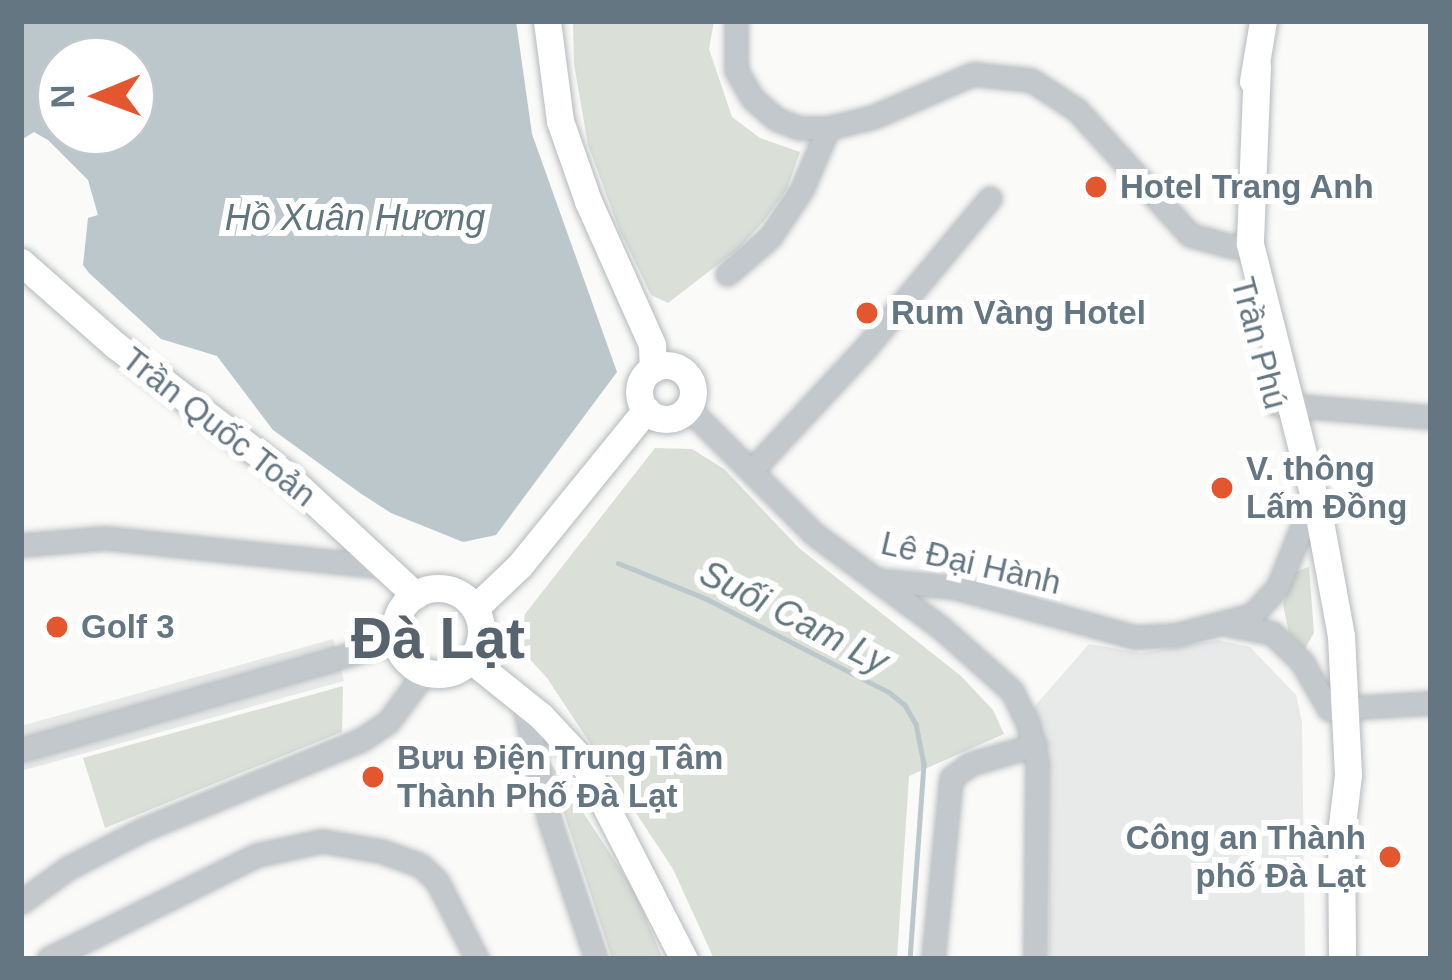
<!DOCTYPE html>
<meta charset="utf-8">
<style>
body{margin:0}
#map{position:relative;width:1452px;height:980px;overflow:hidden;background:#fafaf8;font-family:Helvetica,sans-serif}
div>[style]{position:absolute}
.built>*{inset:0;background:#e8e9e9}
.green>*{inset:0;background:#dadfd7}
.water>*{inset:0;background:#bbc7cb}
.stream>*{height:4.5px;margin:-2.25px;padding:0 2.25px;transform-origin:2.25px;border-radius:2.25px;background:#bbc7cb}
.roads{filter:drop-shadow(0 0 3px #b5babe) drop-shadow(0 0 3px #b5babe)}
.minor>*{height:21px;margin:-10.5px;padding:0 10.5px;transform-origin:10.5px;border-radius:10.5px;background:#c3c8cc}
.major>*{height:27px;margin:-13.5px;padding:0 13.5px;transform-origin:13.5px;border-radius:13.5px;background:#fff}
.major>.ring{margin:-13.5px;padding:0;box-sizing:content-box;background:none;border:27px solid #fff;border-radius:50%}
.dots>*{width:33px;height:33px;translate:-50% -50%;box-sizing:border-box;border:6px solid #fff;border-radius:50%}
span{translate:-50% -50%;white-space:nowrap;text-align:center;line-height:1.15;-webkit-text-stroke:12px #fff;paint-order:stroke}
.poi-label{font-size:33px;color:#657683;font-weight:700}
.left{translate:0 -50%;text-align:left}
.right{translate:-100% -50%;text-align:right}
.street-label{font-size:33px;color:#657683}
.water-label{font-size:36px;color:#60757c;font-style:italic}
.town-label{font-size:57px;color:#57646e;font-weight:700}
.frame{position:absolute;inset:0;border:24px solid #657683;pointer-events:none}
.north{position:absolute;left:36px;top:36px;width:120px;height:120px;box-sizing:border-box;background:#fff;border:3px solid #c1c8cd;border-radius:50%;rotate:269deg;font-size:33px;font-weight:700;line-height:48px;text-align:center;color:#657683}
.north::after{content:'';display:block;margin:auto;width:42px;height:54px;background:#e4572e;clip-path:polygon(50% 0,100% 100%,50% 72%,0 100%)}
</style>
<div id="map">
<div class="built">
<i style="clip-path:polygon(333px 639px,344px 681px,21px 771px,21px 726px)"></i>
<i style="clip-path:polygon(1219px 640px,1250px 647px,1296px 695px,1302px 722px,1305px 959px,1049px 959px,1049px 785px,1033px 708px,1089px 644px,1141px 653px)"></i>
</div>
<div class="green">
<i style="clip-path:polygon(573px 21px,714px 21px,709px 49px,732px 117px,760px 138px,800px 152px,787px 189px,764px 221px,738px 249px,668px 303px,651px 295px,619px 229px,588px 145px,574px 64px)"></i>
<i style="clip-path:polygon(655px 448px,692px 449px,724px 469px,799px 548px,961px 676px,993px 710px,1004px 734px,909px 776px,897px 959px,714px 959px,673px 869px,547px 678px,526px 655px,520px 636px,525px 614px)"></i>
<i style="clip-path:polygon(1309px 567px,1314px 633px,1304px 650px,1289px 634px,1283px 604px,1294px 572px)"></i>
<i style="clip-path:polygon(343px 686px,342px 732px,105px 828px,83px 758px)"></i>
<i style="clip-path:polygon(544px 753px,634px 890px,663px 959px,612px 959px)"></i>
</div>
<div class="water">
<i style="clip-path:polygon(evenodd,21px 21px,516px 21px,532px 134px,617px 372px,496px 535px,463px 542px,391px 513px,360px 493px,273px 430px,217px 356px,161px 339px,89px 273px,83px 265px,88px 218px,98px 215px,88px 180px,48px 140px,34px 132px,21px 140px,21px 21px,60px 60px,132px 60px,132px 132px,60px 132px,60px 60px)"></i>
</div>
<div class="stream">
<i style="left:618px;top:563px;width:96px;rotate:22deg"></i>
<i style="left:707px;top:599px;width:204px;rotate:27.1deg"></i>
<i style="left:889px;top:692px;width:21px;rotate:39deg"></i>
<i style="left:905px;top:705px;width:22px;rotate:60deg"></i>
<i style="left:916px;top:724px;width:41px;rotate:78.7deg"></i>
<i style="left:924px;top:764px;width:196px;rotate:94.1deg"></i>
</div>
<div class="roads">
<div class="minor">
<i style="left:736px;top:21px;width:49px;rotate:90deg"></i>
<i style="left:736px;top:70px;width:34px;rotate:60deg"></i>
<i style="left:753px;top:99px;width:30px;rotate:41deg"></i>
<i style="left:776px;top:119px;width:25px;rotate:21deg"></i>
<i style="left:799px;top:128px;width:29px"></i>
<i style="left:828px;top:128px;width:46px;rotate:-13.7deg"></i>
<i style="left:873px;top:117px;width:109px;rotate:-23.3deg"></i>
<i style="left:973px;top:74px;width:58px;rotate:5.9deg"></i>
<i style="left:1031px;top:80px;width:55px;rotate:33.1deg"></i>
<i style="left:1077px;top:110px;width:169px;rotate:47.9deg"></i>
<i style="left:1190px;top:235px;width:46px;rotate:15.3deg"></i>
<i style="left:1234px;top:247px;width:16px;rotate:-11deg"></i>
<i style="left:727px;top:274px;width:57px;rotate:-40.7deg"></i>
<i style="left:770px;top:237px;width:58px;rotate:-56.3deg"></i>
<i style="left:802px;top:189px;width:66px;rotate:-66.9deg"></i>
<i style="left:1276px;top:404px;width:156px;rotate:4.8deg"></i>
<i style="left:688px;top:408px;width:178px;rotate:45deg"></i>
<i style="left:814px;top:534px;width:155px;rotate:36.4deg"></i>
<i style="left:939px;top:626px;width:98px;rotate:41.7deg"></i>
<i style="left:1012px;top:691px;width:37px;rotate:64deg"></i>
<i style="left:1028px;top:724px;width:39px;rotate:77deg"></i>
<i style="left:1037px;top:762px;width:197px;rotate:90.6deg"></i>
<i style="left:752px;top:470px;width:171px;rotate:-47.1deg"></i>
<i style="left:868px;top:345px;width:191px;rotate:-50.3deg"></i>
<i style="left:21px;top:545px;width:84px;rotate:-4.8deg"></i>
<i style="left:105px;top:538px;width:281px;rotate:5.9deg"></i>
<i style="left:876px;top:580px;width:77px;rotate:5.2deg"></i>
<i style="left:953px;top:587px;width:189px;rotate:15.4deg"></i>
<i style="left:1135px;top:637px;width:41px;rotate:-2.8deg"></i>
<i style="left:1176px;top:635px;width:79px;rotate:-14.7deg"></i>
<i style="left:1252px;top:615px;width:38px;rotate:-47deg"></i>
<i style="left:1278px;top:587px;width:73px;rotate:-68.3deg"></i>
<i style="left:1305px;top:519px;width:14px;rotate:-12deg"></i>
<i style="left:1230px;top:625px;width:43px;rotate:10.8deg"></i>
<i style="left:1272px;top:633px;width:42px;rotate:44deg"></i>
<i style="left:1302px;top:662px;width:54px;rotate:60.1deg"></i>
<i style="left:1329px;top:709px;width:102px;rotate:-3.4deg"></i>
<i style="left:523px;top:700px;width:122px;rotate:77.7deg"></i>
<i style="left:549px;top:819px;width:148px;rotate:71.4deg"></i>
<i style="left:21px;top:750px;width:391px;rotate:-16.2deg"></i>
<i style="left:21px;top:902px;width:58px;rotate:-35.9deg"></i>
<i style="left:68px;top:868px;width:85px;rotate:-27.2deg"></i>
<i style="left:144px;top:829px;width:235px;rotate:-22.3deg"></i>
<i style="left:361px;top:740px;width:32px;rotate:-34deg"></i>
<i style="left:388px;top:722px;width:62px;rotate:-53.5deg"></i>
<i style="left:48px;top:959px;width:233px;rotate:-26.5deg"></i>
<i style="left:257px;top:855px;width:66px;rotate:-12.2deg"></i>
<i style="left:322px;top:841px;width:60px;rotate:9.6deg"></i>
<i style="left:381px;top:851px;width:41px;rotate:19.7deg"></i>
<i style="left:420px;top:865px;width:23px;rotate:43deg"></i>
<i style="left:437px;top:881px;width:88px;rotate:62.9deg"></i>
<i style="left:933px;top:959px;width:182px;rotate:-84.3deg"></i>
<i style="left:951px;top:778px;width:24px;rotate:-36deg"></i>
<i style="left:970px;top:764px;width:68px;rotate:-16.3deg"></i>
</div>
<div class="major">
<i style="left:547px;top:21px;width:101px;rotate:82.6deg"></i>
<i style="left:560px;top:121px;width:85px;rotate:70.7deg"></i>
<i style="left:588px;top:201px;width:158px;rotate:66deg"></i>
<i style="left:652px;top:345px;width:24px;rotate:88deg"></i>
<i style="left:1257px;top:66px;width:178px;rotate:92.3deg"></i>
<i style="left:1250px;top:244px;width:281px;rotate:75.8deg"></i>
<i style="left:1319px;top:516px;width:122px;rotate:79.6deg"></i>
<i style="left:1341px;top:636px;width:139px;rotate:87.1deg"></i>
<i style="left:1348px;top:775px;width:59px;rotate:96.8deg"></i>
<i style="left:1341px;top:834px;width:125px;rotate:89.5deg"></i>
<i style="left:1253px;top:81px;width:61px;rotate:-80.5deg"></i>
<i style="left:21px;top:262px;width:125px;rotate:41.4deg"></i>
<i style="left:115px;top:345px;width:213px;rotate:37.2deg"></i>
<i style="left:285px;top:474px;width:178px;rotate:42.9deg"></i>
<i class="ring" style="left:639px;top:365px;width:27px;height:27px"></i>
<i class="ring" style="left:395px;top:588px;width:59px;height:59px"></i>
<i style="left:475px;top:608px;width:62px;rotate:-43.7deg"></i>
<i style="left:520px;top:565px;width:200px;rotate:-50.9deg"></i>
<i style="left:470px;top:659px;width:91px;rotate:38.8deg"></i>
<i style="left:541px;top:716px;width:60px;rotate:47deg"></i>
<i style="left:582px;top:760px;width:224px;rotate:62.9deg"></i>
</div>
</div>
<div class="dots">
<i style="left:1096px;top:187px;background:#e4572e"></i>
<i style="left:867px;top:313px;background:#e4572e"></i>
<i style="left:1222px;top:488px;background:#e4572e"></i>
<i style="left:57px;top:627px;background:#e4572e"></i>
<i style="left:373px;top:777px;background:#e4572e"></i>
<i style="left:1390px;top:857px;background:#e4572e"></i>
</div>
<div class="poi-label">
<span class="left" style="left:1120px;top:187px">Hotel Trang Anh</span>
<span class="left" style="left:891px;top:313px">Rum Vàng Hotel</span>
<span class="left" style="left:1246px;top:488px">V. thông<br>Lấm Đồng</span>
<span class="left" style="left:81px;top:627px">Golf 3</span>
<span class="left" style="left:397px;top:777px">Bưu Điện Trung Tâm<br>Thành Phố Đà Lạt</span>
<span class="right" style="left:1366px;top:857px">Công an Thành<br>phố Đà Lạt</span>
</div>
<div class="street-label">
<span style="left:1259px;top:343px;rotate:75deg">Trần Phú</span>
<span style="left:219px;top:427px;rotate:38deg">Trần Quốc Toản</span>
<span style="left:971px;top:563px;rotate:13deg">Lê Đại Hành</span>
</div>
<div class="water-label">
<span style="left:355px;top:218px">Hồ Xuân Hương</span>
<span style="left:794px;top:617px;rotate:27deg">Suối Cam Ly</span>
</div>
<div class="town-label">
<span style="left:438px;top:639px">Đà Lạt</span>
</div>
<div class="frame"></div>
<div class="north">N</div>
</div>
